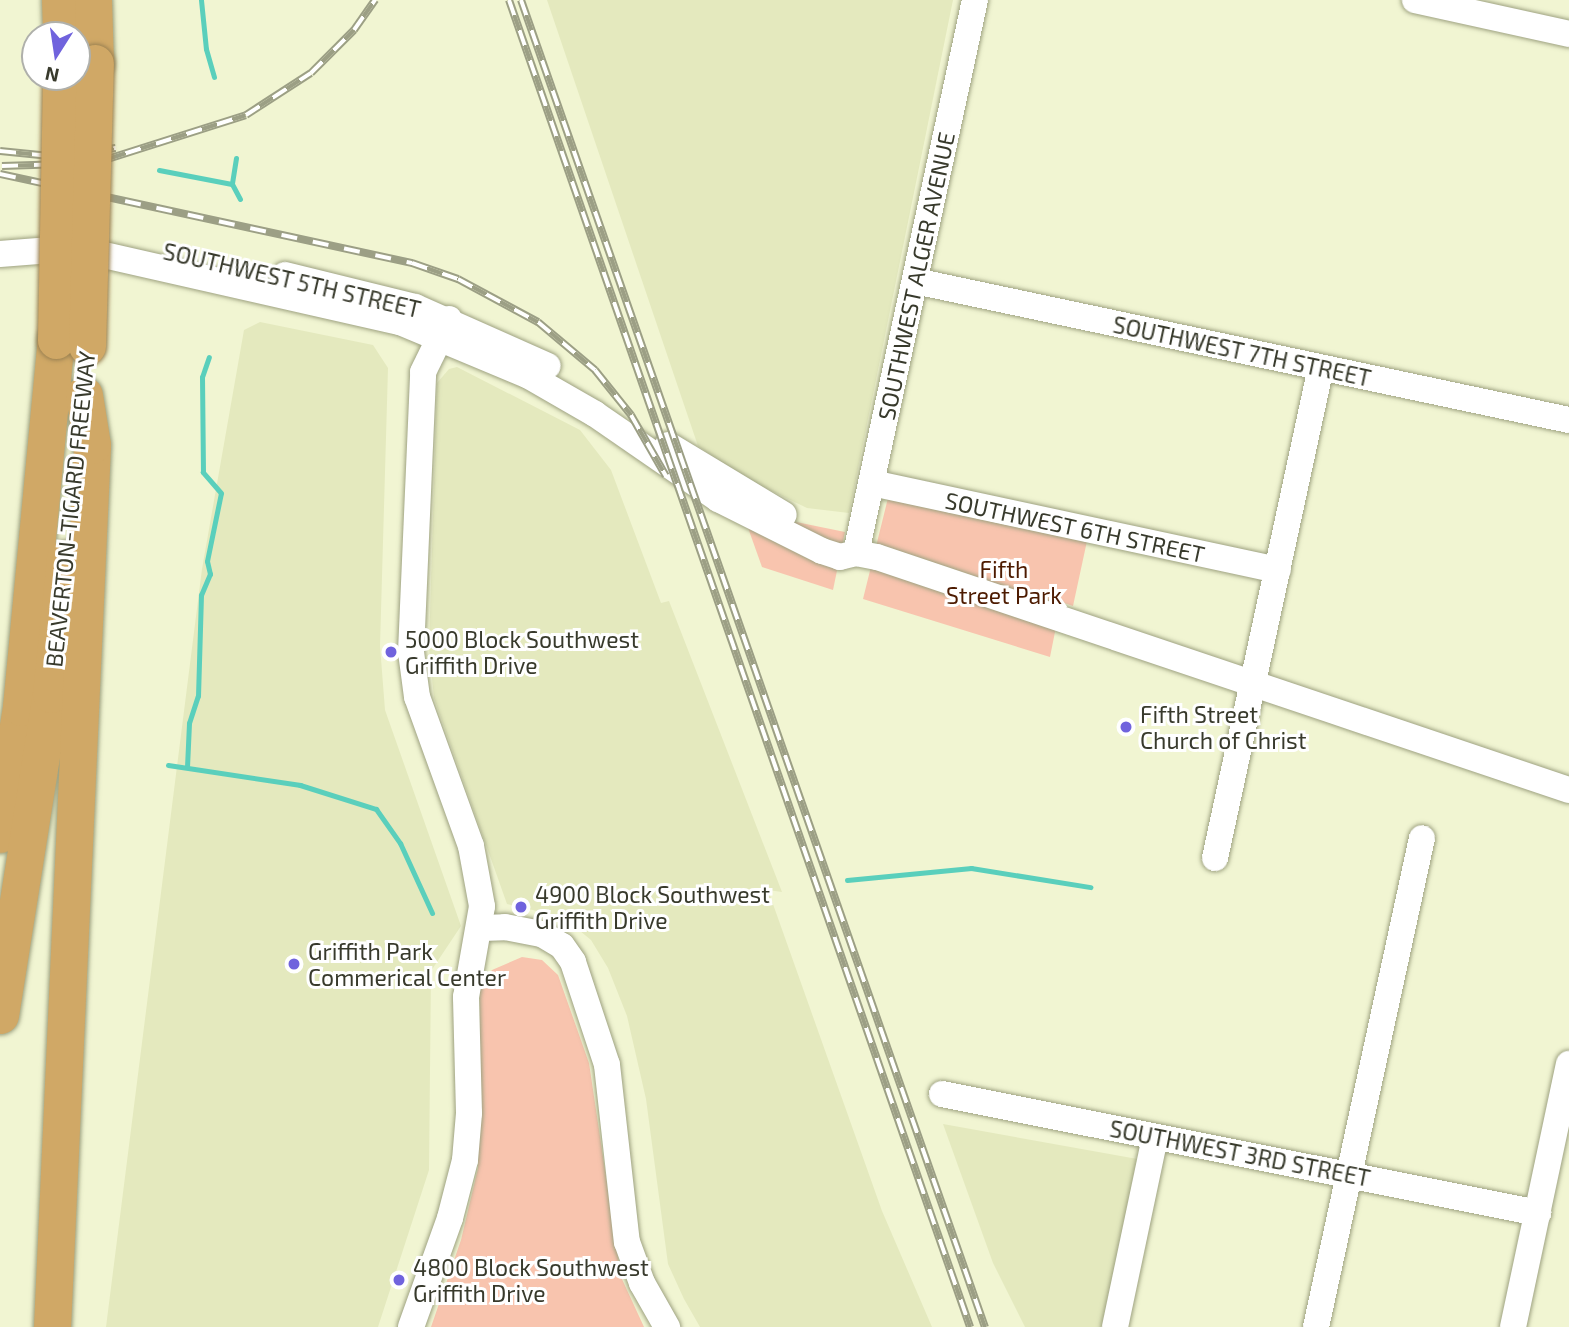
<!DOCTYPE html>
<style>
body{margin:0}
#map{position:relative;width:1569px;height:1327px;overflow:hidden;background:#f1f5d2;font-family:"Exo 2",sans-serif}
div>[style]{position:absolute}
.built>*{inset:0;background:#e4e9be}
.green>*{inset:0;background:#f8c4ae}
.stream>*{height:5px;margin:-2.5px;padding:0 2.5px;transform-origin:2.5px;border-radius:2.5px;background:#5acfbc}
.roads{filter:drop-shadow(0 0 2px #9ea281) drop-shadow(0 0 2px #9ea281)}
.minor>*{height:26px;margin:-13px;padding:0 13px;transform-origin:13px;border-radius:13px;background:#fff}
.highway>*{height:37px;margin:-18.5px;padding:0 18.5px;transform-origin:18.5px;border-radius:18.5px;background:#d0a866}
.rail>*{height:8px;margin-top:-4px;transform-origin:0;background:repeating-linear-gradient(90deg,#fff 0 16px,#9c9f85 0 32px);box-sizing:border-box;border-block:2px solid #9c9f85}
.bridges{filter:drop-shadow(0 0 2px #9b8252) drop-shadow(0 0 2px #9b8252)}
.highway-bridge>*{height:37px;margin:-18.5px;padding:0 18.5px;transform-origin:18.5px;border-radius:18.5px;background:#d0a866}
.dots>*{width:19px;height:19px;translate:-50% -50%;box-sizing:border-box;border:4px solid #fff;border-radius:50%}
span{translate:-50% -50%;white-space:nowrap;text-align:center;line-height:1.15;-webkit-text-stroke:6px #fff;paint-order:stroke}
.street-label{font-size:23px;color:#383a2c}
.park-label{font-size:23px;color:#4d1b01}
.poi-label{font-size:23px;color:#383a2c}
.left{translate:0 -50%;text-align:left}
.north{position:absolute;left:21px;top:21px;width:70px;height:70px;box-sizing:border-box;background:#fff;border:2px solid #afb0ab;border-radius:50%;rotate:192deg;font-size:19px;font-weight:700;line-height:28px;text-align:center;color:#383a2c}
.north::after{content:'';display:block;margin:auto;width:24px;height:32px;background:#7063dd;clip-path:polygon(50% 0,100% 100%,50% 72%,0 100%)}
</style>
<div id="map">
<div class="built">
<i style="clip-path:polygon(547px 0,953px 0,849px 513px,807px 508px,743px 477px,698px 446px)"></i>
<i style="clip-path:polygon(260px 322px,373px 345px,388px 368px,380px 646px,385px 710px,461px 926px,431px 971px,429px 1170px,378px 1327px,106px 1327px,202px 569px,244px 330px)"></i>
<i style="clip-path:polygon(457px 367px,580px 430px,611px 470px,661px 603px,669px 601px,782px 892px,768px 890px,882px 1211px,932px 1327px,700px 1327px,684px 1299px,668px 1264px,646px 1099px,627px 1016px,608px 968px,591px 940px,563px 917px,507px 904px,434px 698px,429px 648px,437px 383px,449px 369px)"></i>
<i style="clip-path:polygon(943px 1124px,1143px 1160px,1108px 1327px,1025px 1327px,993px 1263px)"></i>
</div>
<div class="green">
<i style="clip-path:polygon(888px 498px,1087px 541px,1073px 606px,1061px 602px,1050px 657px,863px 599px)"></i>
<i style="clip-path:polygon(742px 511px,845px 532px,833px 590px,762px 567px)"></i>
<i style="clip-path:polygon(522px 957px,542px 960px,558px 975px,589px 1063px,621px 1277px,644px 1327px,431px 1327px,461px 1240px,478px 1168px,480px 987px,492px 970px)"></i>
</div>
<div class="stream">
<i style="left:201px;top:0;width:49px;rotate:84.2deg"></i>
<i style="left:206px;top:49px;width:29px;rotate:74deg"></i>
<i style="left:236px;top:158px;width:26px;rotate:99deg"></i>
<i style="left:232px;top:184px;width:17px;rotate:62deg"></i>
<i style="left:159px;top:170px;width:74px;rotate:10.9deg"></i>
<i style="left:168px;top:765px;width:134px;rotate:8.6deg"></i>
<i style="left:300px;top:785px;width:80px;rotate:17.5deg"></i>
<i style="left:376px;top:809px;width:42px;rotate:54.8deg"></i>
<i style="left:400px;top:843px;width:77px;rotate:65.4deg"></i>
<i style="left:187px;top:767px;width:44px;rotate:-87.4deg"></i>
<i style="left:189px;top:723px;width:28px;rotate:-72deg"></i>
<i style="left:198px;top:696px;width:101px;rotate:-88.3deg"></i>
<i style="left:201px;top:595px;width:23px;rotate:-67deg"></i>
<i style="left:210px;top:574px;width:13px;rotate:-103deg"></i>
<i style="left:207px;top:561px;width:69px;rotate:-78.4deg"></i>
<i style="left:221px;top:493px;width:28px;rotate:-131deg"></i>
<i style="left:203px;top:472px;width:95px;rotate:-90.6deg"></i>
<i style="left:202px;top:377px;width:21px;rotate:-71deg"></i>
<i style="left:847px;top:880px;width:125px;rotate:-5.5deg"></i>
<i style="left:971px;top:868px;width:121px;rotate:9.1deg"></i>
</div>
<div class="roads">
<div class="minor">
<i style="left:1415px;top:0;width:158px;rotate:12.4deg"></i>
<i style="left:0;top:254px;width:64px;rotate:-4.5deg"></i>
<i style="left:64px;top:249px;width:40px;rotate:8.5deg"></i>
<i style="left:104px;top:255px;width:303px;rotate:12.8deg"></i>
<i style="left:400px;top:322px;width:140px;rotate:22.7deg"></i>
<i style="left:529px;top:376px;width:76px;rotate:29.9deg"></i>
<i style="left:595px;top:414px;width:150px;rotate:34.6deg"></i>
<i style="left:718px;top:499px;width:116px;rotate:26.6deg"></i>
<i style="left:822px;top:551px;width:19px;rotate:18deg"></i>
<i style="left:840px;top:557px;width:16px;rotate:-14deg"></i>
<i style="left:856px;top:553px;width:21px;rotate:11deg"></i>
<i style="left:877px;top:557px;width:730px;rotate:18.61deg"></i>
<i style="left:285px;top:275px;width:134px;rotate:13.8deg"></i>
<i style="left:415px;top:307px;width:145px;rotate:23.9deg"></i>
<i style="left:915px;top:281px;width:669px;rotate:12deg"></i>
<i style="left:668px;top:445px;width:135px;rotate:31.1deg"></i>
<i style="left:872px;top:483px;width:415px;rotate:12.1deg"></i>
<i style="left:856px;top:553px;width:566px;rotate:-77.86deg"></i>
<i style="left:1215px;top:858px;width:502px;rotate:-77.82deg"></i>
<i style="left:481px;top:928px;width:24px;rotate:-2deg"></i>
<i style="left:505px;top:927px;width:38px;rotate:11deg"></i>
<i style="left:542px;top:934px;width:23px;rotate:31deg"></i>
<i style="left:562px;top:946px;width:19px;rotate:55deg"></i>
<i style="left:573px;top:962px;width:108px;rotate:71.7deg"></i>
<i style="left:607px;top:1065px;width:178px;rotate:83.6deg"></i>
<i style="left:627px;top:1242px;width:44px;rotate:69.9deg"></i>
<i style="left:642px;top:1283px;width:51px;rotate:60.4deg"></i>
<i style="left:942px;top:1094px;width:608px;rotate:11.29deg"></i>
<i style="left:411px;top:1327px;width:116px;rotate:-70.3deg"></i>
<i style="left:450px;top:1218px;width:60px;rotate:-75.5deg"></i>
<i style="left:465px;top:1160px;width:47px;rotate:-85.1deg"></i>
<i style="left:469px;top:1113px;width:116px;rotate:-91.5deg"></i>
<i style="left:466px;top:997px;width:92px;rotate:-80deg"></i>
<i style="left:482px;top:906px;width:61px;rotate:-100.4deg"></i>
<i style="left:471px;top:846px;width:158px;rotate:-109.9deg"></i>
<i style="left:417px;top:697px;width:45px;rotate:-97.6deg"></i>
<i style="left:411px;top:652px;width:280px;rotate:-87.5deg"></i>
<i style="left:423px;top:372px;width:59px;rotate:-63.9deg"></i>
<i style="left:1115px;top:1327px;width:194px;rotate:-78.1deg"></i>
<i style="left:1316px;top:1327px;width:500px;rotate:-77.77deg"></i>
<i style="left:1513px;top:1327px;width:269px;rotate:-78deg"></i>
</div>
<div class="highway">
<i style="left:60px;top:0;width:35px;rotate:88deg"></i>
<i style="left:93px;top:0;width:63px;rotate:88.2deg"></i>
<i style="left:0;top:834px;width:129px;rotate:-80.6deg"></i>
<i style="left:21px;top:707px;width:369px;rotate:-84.6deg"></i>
<i style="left:0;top:1015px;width:325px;rotate:-81deg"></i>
<i style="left:51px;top:694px;width:136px;rotate:-84.1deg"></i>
<i style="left:52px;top:1327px;width:883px;rotate:-87.4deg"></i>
<i style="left:92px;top:445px;width:51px;rotate:-99.1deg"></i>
</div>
</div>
<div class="rail">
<i style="left:509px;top:0;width:1405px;rotate:70.84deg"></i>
<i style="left:521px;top:0;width:1406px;rotate:70.73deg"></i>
<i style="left:0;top:151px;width:50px;rotate:5.7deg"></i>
<i style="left:50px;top:156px;width:66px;rotate:-6.9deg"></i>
<i style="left:2px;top:166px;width:93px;rotate:-1.8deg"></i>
<i style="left:95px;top:163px;width:158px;rotate:-17.6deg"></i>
<i style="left:246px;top:115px;width:77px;rotate:-32.9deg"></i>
<i style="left:311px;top:73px;width:61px;rotate:-45deg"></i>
<i style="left:354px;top:30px;width:37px;rotate:-55deg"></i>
<i style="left:0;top:174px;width:422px;rotate:12.2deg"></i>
<i style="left:412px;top:263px;width:49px;rotate:19.2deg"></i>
<i style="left:458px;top:279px;width:91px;rotate:28.3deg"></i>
<i style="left:538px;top:322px;width:75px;rotate:40.1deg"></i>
<i style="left:595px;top:370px;width:58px;rotate:51.3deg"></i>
<i style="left:631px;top:415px;width:70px;rotate:60.2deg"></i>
</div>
<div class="bridges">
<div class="highway-bridge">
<i style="left:56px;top:340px;width:263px;rotate:-88.9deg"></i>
<i style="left:87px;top:346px;width:283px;rotate:-88.4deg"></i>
</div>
</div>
<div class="dots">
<i style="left:391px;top:652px;background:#7063dd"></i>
<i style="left:1126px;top:727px;background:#7063dd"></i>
<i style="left:521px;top:907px;background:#7063dd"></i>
<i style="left:294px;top:964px;background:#7063dd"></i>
<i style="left:399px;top:1280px;background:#7063dd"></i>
</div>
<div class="street-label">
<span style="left:916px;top:276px;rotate:-78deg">SOUTHWEST ALGER AVENUE</span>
<span style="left:292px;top:280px;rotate:13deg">SOUTHWEST 5TH STREET</span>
<span style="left:1242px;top:351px;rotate:12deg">SOUTHWEST 7TH STREET</span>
<span style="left:70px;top:509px;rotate:-84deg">BEAVERTON-TIGARD FREEWAY</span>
<span style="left:1075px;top:527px;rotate:12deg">SOUTHWEST 6TH STREET</span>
<span style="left:1240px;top:1153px;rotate:11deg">SOUTHWEST 3RD STREET</span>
</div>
<div class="park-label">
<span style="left:1004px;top:582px">Fifth<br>Street Park</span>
</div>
<div class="poi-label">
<span class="left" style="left:405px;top:652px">5000 Block Southwest<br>Griffith Drive</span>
<span class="left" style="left:1140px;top:727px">Fifth Street<br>Church of Christ</span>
<span class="left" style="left:535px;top:907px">4900 Block Southwest<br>Griffith Drive</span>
<span class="left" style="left:308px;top:964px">Griffith Park<br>Commerical Center</span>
<span class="left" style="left:413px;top:1280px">4800 Block Southwest<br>Griffith Drive</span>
</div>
<div class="north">N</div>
</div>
